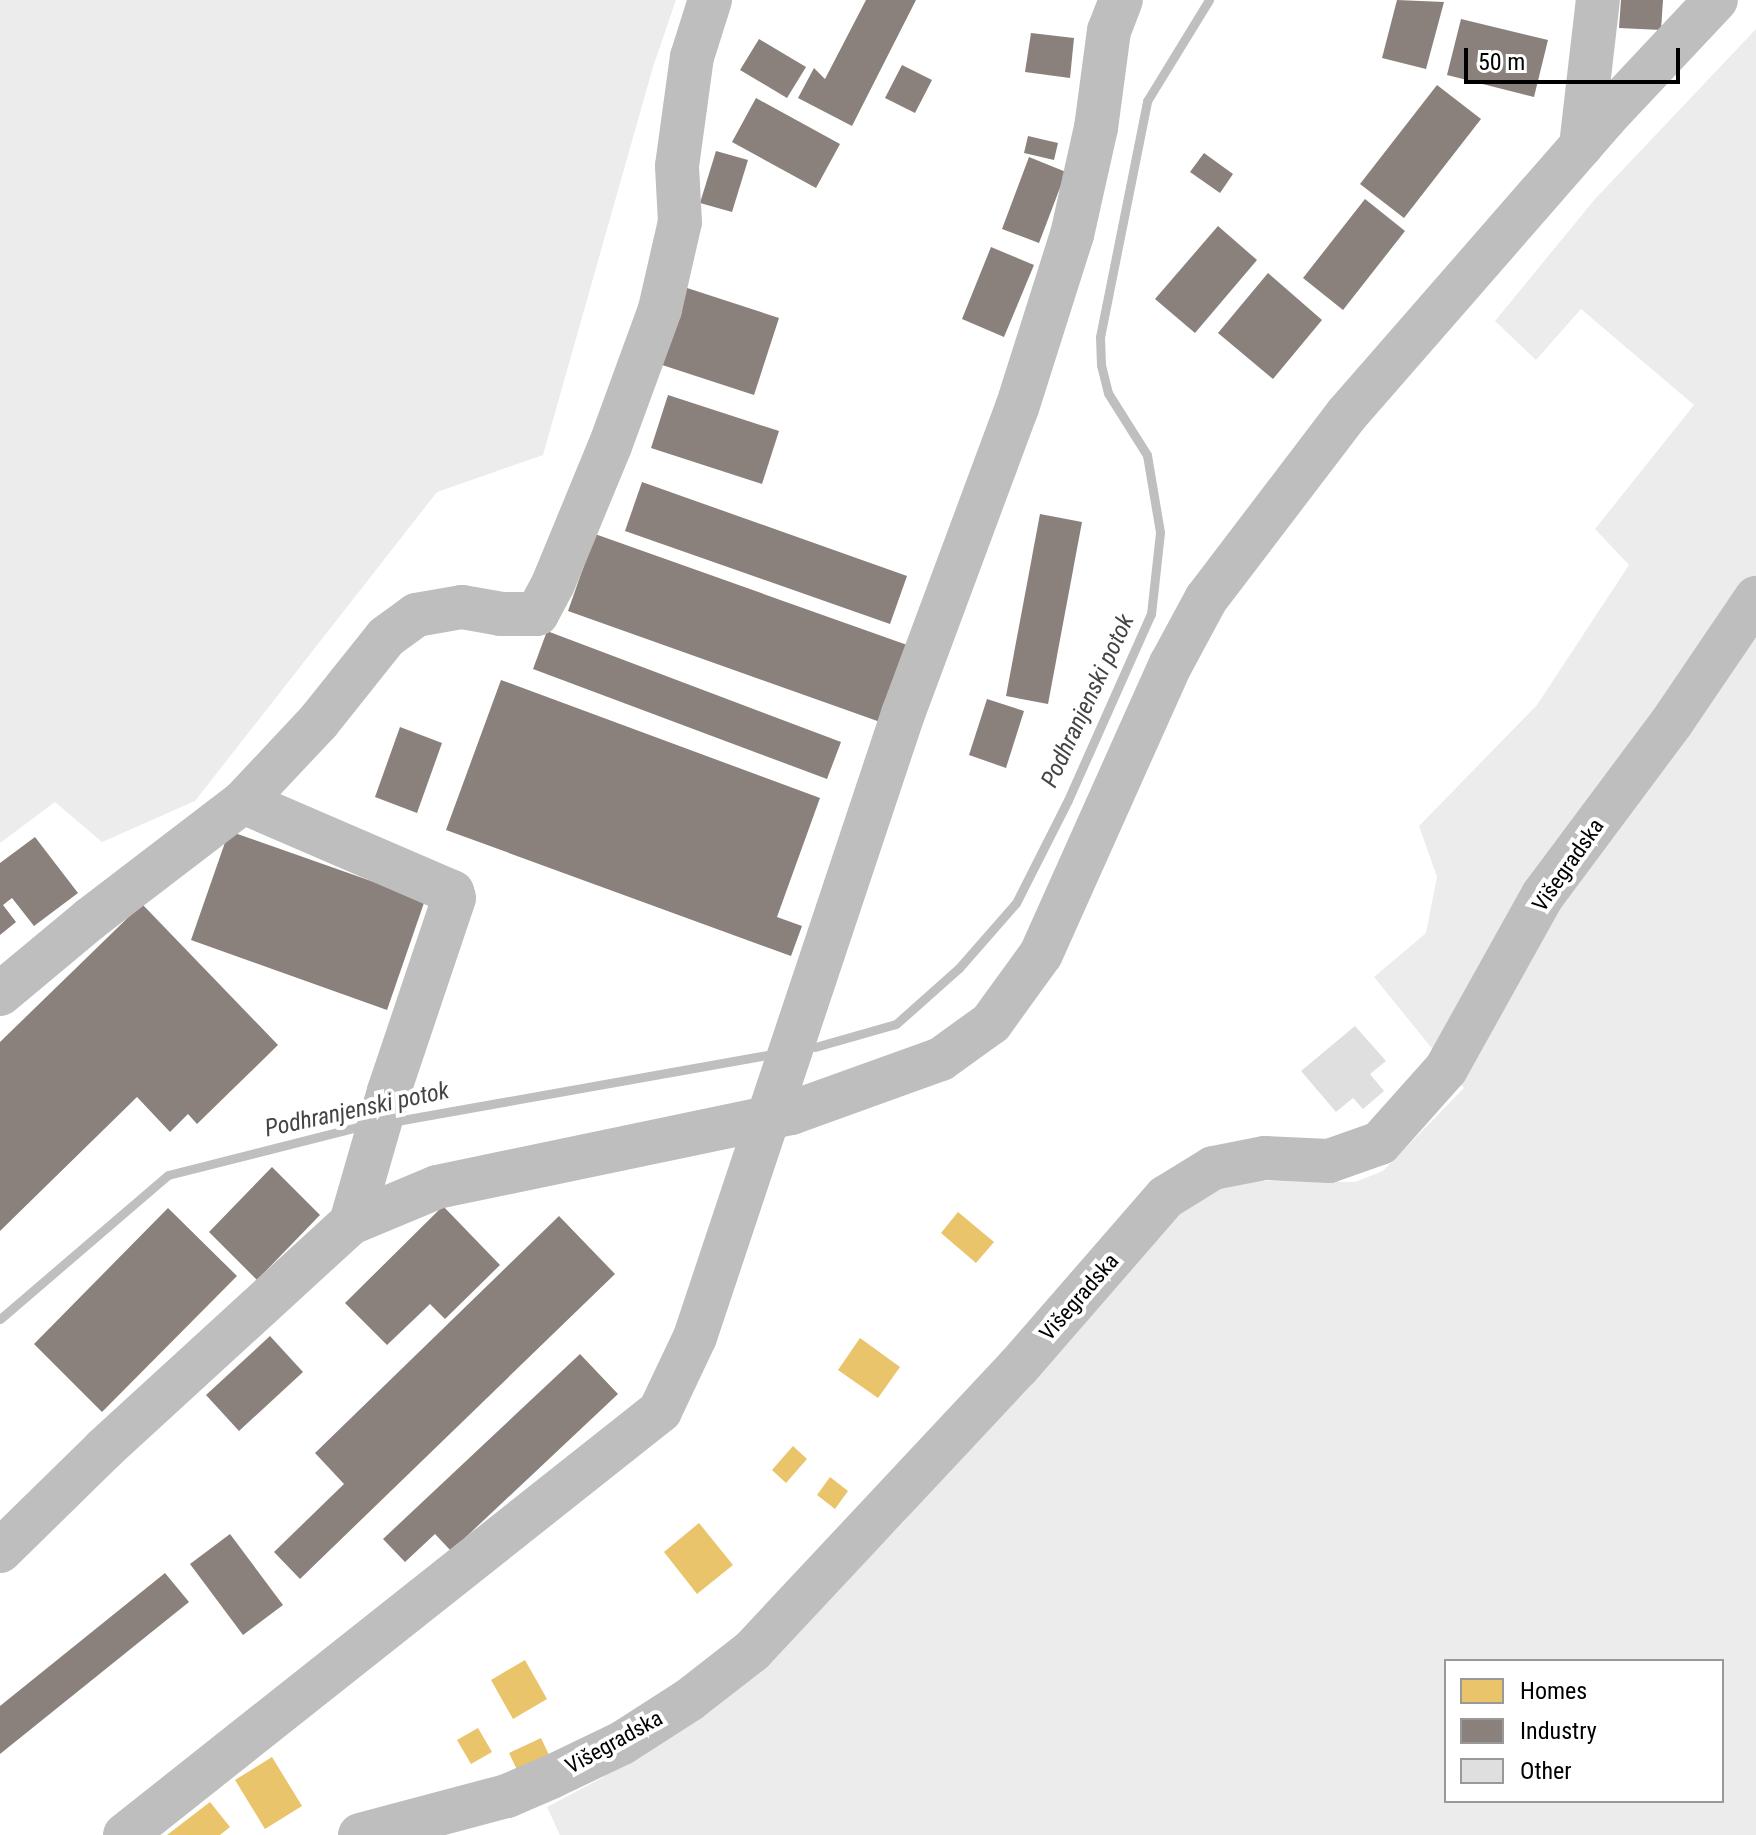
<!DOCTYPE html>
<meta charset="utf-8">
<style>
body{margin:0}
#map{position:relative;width:1756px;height:1835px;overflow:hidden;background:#fff;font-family:"Roboto Condensed",sans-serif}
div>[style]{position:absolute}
.green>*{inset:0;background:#ececec}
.homes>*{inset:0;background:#e9c46a}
.industry>*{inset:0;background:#8a817c}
.stream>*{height:9px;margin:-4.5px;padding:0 4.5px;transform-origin:4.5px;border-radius:4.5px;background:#bfbfbf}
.building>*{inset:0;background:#dfdfdf}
.minor>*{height:44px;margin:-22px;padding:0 22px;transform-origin:22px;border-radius:22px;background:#bebebe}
span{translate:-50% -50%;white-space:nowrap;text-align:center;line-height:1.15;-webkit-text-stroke:8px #fff;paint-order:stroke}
.street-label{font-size:22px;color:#000}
.water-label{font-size:24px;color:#444;font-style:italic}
.legend{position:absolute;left:1444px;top:1659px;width:280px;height:144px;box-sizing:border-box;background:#fff;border:2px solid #999;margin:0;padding:10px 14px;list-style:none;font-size:24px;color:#000}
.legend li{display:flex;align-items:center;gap:16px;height:40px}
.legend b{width:40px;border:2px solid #999}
.scale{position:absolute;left:1464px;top:48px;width:216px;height:36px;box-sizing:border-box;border:4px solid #000;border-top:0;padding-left:10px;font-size:24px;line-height:28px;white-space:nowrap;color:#000;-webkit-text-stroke:6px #fff;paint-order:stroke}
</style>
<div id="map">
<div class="green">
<i style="clip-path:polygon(0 0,676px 0,653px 67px,543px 455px,437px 492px,195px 801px,102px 842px,55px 802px,0 843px)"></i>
<i style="clip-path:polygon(evenodd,1756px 29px,1756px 1835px,560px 1835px,547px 1807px,602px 1778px,734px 1688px,898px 1528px,1175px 1214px,1218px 1187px,1263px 1181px,1355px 1182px,1383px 1171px,1464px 1088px,1374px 977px,1426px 933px,1437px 877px,1419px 826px,1537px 705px,1629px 565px,1595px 529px,1694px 405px,1581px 309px,1536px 360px,1495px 321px,1595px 199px,1756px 29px,1446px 1661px,1722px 1661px,1722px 1801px,1446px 1801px,1446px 1661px)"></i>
</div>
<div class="homes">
<i style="clip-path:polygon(958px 1212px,994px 1242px,976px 1263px,941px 1233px)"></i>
<i style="clip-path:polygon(860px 1338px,900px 1367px,878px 1398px,838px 1370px)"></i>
<i style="clip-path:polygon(793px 1446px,807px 1459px,786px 1483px,772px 1470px)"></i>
<i style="clip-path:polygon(830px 1477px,848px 1491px,835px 1509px,817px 1495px)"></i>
<i style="clip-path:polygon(699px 1523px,733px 1565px,697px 1594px,664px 1552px)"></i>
<i style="clip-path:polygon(525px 1660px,547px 1699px,513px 1719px,491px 1680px)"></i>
<i style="clip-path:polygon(478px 1728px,492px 1752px,471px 1764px,457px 1740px)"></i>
<i style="clip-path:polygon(541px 1738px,551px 1759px,519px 1774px,509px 1753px)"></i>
<i style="clip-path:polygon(272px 1757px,302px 1806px,265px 1829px,235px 1780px)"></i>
<i style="clip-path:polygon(210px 1802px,230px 1827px,220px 1835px,167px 1835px)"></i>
</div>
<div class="industry">
<i style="clip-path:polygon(866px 0,916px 0,852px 126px,798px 98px,814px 68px,825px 79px)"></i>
<i style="clip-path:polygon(1397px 0,1444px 2px,1426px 69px,1382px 58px)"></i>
<i style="clip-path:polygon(1621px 0,1663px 0,1661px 30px,1619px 28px)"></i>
<i style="clip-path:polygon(1461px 19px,1548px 40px,1534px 97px,1447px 75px)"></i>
<i style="clip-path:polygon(1031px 33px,1074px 38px,1070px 78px,1025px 72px)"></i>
<i style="clip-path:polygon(759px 39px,806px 67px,787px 98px,740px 70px)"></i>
<i style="clip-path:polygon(902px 65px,932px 80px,915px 113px,885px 98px)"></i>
<i style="clip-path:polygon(1437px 85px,1481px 119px,1404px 218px,1360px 184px)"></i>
<i style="clip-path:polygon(756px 98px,840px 144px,816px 188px,732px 142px)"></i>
<i style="clip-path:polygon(1028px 136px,1058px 143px,1054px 160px,1024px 153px)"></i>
<i style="clip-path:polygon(716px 151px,748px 160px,732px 212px,700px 203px)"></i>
<i style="clip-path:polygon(1204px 153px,1233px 174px,1220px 193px,1190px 172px)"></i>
<i style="clip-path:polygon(1029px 157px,1066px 172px,1039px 243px,1002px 229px)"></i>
<i style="clip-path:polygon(1365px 199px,1405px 231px,1343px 310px,1303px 278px)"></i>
<i style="clip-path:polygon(1218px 226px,1257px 260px,1195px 333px,1155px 299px)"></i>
<i style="clip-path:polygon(991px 247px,1034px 265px,1004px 337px,962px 319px)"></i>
<i style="clip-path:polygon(1268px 273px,1322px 320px,1273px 379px,1218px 333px)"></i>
<i style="clip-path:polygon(681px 286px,779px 318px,754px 395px,656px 363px)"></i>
<i style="clip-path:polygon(668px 395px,779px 431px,762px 484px,651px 448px)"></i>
<i style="clip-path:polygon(642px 482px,907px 576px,890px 624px,625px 531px)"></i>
<i style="clip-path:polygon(1040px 514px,1082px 522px,1048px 704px,1006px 696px)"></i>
<i style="clip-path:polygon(595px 534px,910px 646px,883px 723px,568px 611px)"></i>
<i style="clip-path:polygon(547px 631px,841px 742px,827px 779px,533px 669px)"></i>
<i style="clip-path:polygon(501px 680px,820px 798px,777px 917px,802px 926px,791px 956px,446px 830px)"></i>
<i style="clip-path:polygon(987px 699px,1024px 711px,1006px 768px,969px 755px)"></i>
<i style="clip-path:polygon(400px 727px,442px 743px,417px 813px,375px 797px)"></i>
<i style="clip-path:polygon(229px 831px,425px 900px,387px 1010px,191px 940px)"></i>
<i style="clip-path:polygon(35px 837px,78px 893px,34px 926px,12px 898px,3px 905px,16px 922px,0 935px,0 863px)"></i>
<i style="clip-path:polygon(142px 904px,278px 1045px,197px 1124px,188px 1114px,170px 1132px,137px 1097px,0 1231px,0 1042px)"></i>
<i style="clip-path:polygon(272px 1167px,320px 1215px,257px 1280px,209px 1232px)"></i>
<i style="clip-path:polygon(443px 1206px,500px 1265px,445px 1319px,430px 1304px,387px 1345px,345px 1303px)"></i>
<i style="clip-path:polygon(168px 1208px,237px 1276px,102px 1412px,34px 1344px)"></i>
<i style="clip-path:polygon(559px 1216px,615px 1274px,300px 1579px,274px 1552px,344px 1484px,315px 1453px)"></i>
<i style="clip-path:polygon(270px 1336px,303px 1372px,239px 1431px,206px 1395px)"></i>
<i style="clip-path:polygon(580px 1354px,618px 1394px,451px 1551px,435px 1534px,405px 1562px,383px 1539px)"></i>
<i style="clip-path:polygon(230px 1534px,283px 1605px,243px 1635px,190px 1564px)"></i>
<i style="clip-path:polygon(165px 1573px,189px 1602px,0 1754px,0 1706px)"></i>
</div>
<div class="stream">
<i style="left:815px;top:1047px;width:84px;rotate:-15.9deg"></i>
<i style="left:896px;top:1024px;width:84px;rotate:-41.6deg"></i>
<i style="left:959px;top:968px;width:86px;rotate:-48.8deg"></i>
<i style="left:1016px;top:903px;width:115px;rotate:-63.2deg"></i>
<i style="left:1068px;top:800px;width:204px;rotate:-66deg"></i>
<i style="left:1151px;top:614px;width:82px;rotate:-83.7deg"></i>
<i style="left:1160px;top:532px;width:78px;rotate:-99.6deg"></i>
<i style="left:1147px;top:455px;width:73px;rotate:-122.2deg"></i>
<i style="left:1108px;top:393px;width:29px;rotate:-104deg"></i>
<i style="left:1101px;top:365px;width:28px;rotate:-92deg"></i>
<i style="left:1100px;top:337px;width:241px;rotate:-78.7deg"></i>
<i style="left:1147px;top:101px;width:119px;rotate:-58.5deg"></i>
<i style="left:391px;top:1122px;width:389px;rotate:-10.1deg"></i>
<i style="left:0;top:1319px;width:221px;rotate:-40.6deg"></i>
<i style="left:168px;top:1175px;width:203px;rotate:-14.2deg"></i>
</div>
<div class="building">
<i style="clip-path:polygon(1355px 1026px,1386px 1061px,1370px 1074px,1384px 1091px,1363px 1109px,1353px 1098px,1336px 1112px,1301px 1071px)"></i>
</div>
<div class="minor">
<i style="left:1581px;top:146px;width:147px;rotate:-83.4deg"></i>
<i style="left:243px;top:802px;width:111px;rotate:-46.8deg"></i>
<i style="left:319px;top:721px;width:107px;rotate:-51.4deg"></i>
<i style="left:386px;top:637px;width:37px;rotate:-36deg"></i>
<i style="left:416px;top:615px;width:47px;rotate:-9.9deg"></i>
<i style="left:462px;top:607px;width:39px;rotate:10deg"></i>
<i style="left:500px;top:614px;width:37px"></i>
<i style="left:537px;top:614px;width:34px;rotate:-62deg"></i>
<i style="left:553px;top:584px;width:149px;rotate:-67.6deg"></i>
<i style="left:610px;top:446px;width:146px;rotate:-69.9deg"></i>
<i style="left:660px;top:309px;width:89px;rotate:-77.1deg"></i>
<i style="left:680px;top:222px;width:56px;rotate:-93.1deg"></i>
<i style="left:677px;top:166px;width:110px;rotate:-82.2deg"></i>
<i style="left:692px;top:57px;width:60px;rotate:-72.5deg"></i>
<i style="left:0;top:994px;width:117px;rotate:-39.8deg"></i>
<i style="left:90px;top:919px;width:193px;rotate:-37.4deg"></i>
<i style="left:243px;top:802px;width:228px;rotate:23.3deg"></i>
<i style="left:452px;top:892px;width:6px;rotate:72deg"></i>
<i style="left:454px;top:898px;width:204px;rotate:108.6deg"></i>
<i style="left:389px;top:1091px;width:137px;rotate:106.1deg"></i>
<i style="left:0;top:1551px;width:146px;rotate:-44.4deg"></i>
<i style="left:104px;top:1449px;width:335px;rotate:-42.5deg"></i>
<i style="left:351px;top:1223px;width:93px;rotate:-22.7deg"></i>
<i style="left:437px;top:1187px;width:362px;rotate:-11.8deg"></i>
<i style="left:791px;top:1113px;width:159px;rotate:-19.8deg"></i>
<i style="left:941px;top:1059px;width:62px;rotate:-35.8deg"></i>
<i style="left:991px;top:1023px;width:85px;rotate:-54.1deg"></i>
<i style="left:1041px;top:954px;width:318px;rotate:-65.9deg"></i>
<i style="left:1171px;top:664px;width:74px;rotate:-61.7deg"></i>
<i style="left:1206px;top:599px;width:233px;rotate:-52.7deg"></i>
<i style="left:1347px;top:414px;width:393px;rotate:-48.9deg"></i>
<i style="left:1605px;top:118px;width:162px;rotate:-46.8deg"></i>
<i style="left:125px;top:1835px;width:683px;rotate:-38.4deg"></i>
<i style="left:660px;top:1411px;width:82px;rotate:-64.7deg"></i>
<i style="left:695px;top:1337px;width:657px;rotate:-71.54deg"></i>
<i style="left:903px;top:714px;width:327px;rotate:-69.6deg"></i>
<i style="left:1017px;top:408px;width:182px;rotate:-72.4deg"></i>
<i style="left:1072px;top:235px;width:110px;rotate:-77.4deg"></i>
<i style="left:1096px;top:128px;width:98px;rotate:-82.4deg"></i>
<i style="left:1109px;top:31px;width:33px;rotate:-69deg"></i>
<i style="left:360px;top:1835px;width:152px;rotate:-14.9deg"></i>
<i style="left:507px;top:1796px;width:48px;rotate:-23.4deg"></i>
<i style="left:551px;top:1777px;width:79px;rotate:-25.6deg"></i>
<i style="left:622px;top:1743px;width:80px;rotate:-32.7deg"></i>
<i style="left:689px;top:1700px;width:80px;rotate:-37.9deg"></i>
<i style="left:752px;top:1651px;width:389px;rotate:-46.9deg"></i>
<i style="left:1018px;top:1367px;width:225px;rotate:-49deg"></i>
<i style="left:1166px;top:1197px;width:55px;rotate:-31.7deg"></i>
<i style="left:1213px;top:1168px;width:53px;rotate:-10.9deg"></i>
<i style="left:1265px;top:1158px;width:64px;rotate:2.7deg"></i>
<i style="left:1329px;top:1161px;width:54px;rotate:-19.4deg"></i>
<i style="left:1380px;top:1143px;width:99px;rotate:-48.3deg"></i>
<i style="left:1446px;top:1069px;width:199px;rotate:-60.9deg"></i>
<i style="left:1543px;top:895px;width:216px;rotate:-53.3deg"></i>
<i style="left:1672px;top:722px;width:150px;rotate:-55.9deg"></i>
</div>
<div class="street-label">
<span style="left:1568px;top:865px;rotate:-55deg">Višegradska</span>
<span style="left:1079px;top:1297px;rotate:-49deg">Višegradska</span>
<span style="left:614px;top:1742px;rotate:-29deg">Višegradska</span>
</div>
<div class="water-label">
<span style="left:1088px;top:701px;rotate:-65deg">Podhranjenski potok</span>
<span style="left:357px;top:1110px;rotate:-12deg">Podhranjenski potok</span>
</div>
<ul class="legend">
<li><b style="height:22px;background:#e9c46a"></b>Homes</li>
<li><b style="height:22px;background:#8a817c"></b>Industry</li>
<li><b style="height:22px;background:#dfdfdf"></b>Other</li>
</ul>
<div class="scale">50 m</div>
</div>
